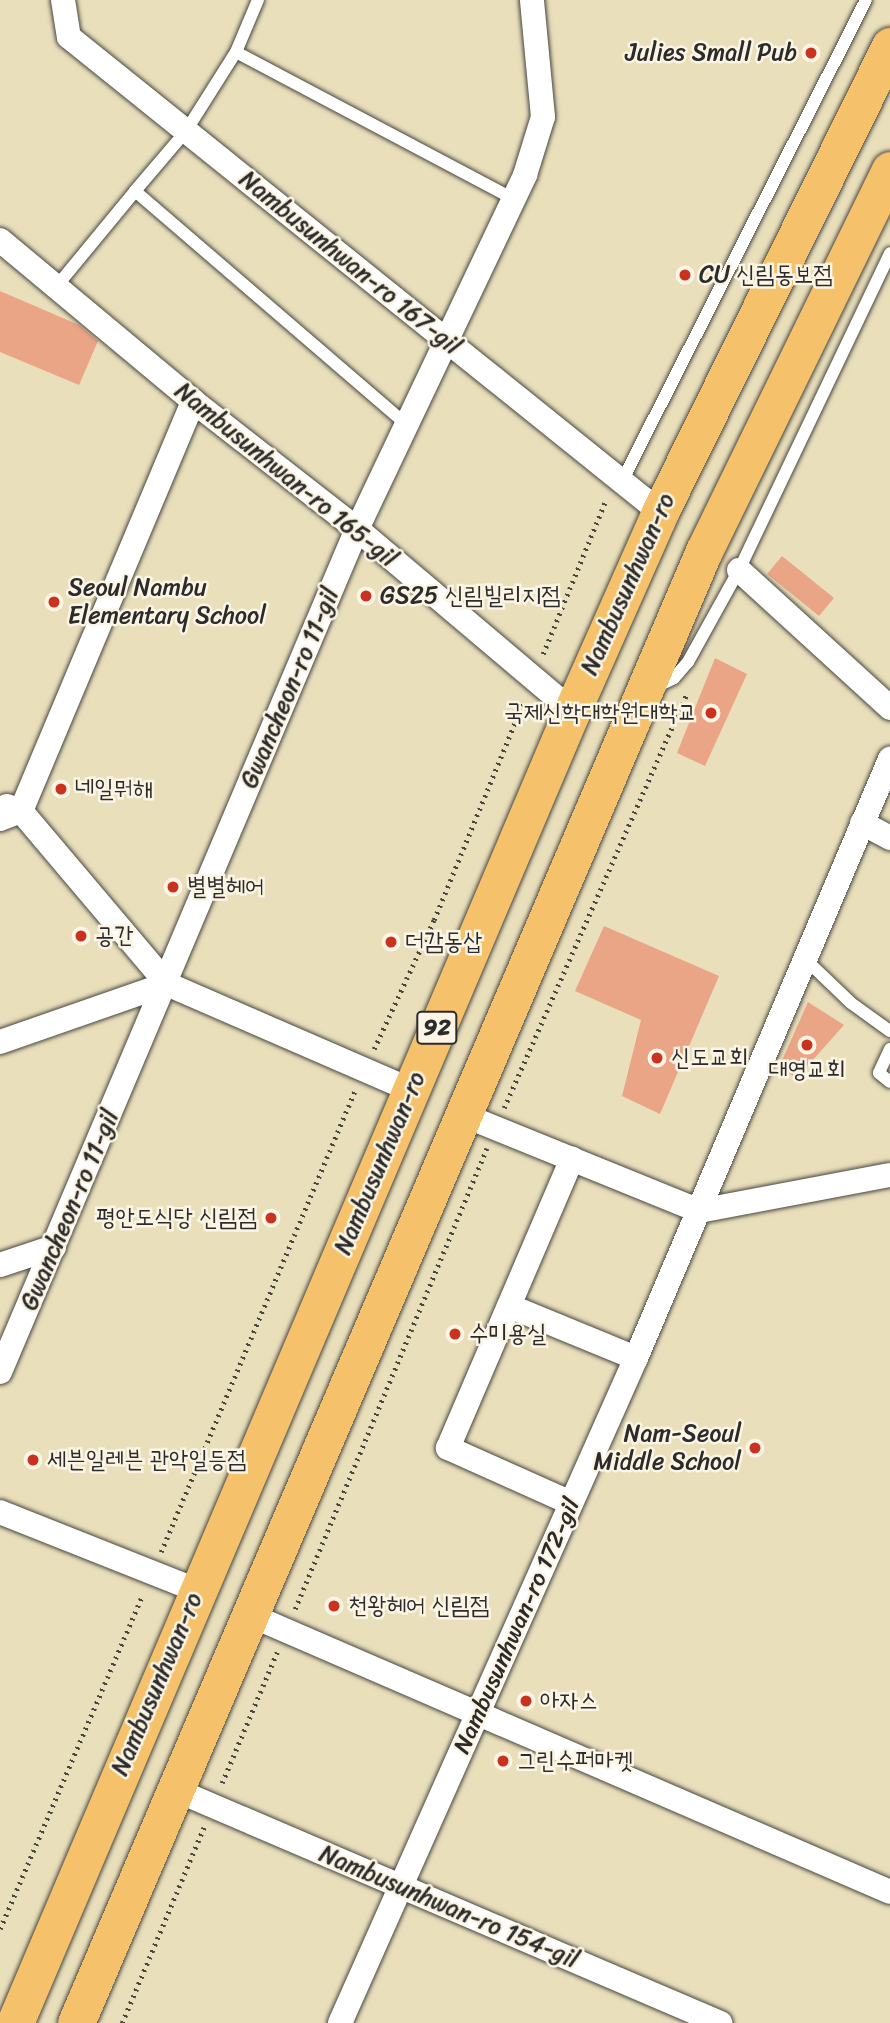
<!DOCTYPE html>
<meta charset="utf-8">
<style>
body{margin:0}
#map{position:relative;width:890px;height:2023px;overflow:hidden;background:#e9dfbb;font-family:Sriracha,"Poor Story",sans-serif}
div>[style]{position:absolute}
.building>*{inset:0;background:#eaa586}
.path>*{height:4.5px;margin-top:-2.25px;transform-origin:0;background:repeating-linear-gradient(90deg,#484641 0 2px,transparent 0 7px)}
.roads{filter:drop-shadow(0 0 2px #484641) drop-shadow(0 0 2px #484641)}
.service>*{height:12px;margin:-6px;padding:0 6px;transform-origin:6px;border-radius:6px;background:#fff}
.minor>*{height:24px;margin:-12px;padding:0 12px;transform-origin:12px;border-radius:12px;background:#fff}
.primary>*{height:37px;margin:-18.5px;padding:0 18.5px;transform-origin:18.5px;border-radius:18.5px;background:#f5c16b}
.dots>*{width:19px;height:19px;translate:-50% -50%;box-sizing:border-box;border:4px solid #fcf5e5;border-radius:50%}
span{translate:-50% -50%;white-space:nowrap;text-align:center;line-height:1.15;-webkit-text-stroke:5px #fcf5e5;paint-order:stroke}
.shield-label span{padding:2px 5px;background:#fcf5e5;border:2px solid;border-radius:5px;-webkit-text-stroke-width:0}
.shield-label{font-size:23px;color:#2b2b2b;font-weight:700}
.poi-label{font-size:24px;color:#2b2b2b}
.right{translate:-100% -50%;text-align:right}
.left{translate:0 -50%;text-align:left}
.street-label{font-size:24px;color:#2b2b2b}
</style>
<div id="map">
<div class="building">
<i style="clip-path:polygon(0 291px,79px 325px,98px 341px,79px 385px,0 352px)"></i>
<i style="clip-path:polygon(782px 556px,834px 598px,819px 616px,767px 574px)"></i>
<i style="clip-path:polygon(715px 658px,747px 674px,705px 766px,677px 753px)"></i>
<i style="clip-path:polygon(604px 926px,719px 976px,660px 1114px,622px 1096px,641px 1020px,575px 991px)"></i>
<i style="clip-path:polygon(808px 1002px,844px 1025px,796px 1079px,780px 1065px)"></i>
</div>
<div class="path">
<i style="left:543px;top:654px;width:166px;rotate:-67.8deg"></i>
<i style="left:374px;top:1049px;width:142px;rotate:-65.1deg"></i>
<i style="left:434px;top:920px;width:237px;rotate:-67.7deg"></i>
<i style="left:504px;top:1108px;width:453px;rotate:-66.2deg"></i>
<i style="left:161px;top:1552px;width:499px;rotate:-67.2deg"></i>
<i style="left:295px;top:1609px;width:499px;rotate:-67.4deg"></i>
<i style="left:222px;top:1783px;width:142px;rotate:-67.2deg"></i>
<i style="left:0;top:1929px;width:362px;rotate:-66.9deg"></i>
<i style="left:122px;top:2023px;width:212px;rotate:-67.3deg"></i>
</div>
<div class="roads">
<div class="service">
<i style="left:236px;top:52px;width:314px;rotate:27.9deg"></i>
<i style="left:135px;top:191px;width:79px;rotate:-49.6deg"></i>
<i style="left:186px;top:131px;width:93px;rotate:-57.7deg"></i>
<i style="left:236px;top:52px;width:56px;rotate:-67.1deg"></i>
<i style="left:56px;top:287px;width:124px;rotate:-50.5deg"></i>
<i style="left:135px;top:191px;width:357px;rotate:40.7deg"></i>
<i style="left:622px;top:481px;width:539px;rotate:-63.1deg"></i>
<i style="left:653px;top:688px;width:23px;rotate:-25deg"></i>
<i style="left:674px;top:678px;width:21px;rotate:-49deg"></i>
<i style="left:688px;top:662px;width:105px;rotate:-61deg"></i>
<i style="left:739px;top:570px;width:351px;rotate:-64.5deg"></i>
<i style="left:803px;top:957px;width:66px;rotate:43.8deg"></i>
<i style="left:851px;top:1003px;width:48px;rotate:35.7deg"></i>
<i style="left:890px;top:1049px;width:26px;rotate:115deg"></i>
<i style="left:879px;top:1073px;width:14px;rotate:39deg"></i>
</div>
<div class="minor">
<i style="left:63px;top:0;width:37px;rotate:81deg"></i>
<i style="left:69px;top:37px;width:758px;rotate:38.79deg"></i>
<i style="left:0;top:240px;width:251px;rotate:39.8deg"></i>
<i style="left:193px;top:401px;width:208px;rotate:38deg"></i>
<i style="left:357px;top:529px;width:282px;rotate:40.2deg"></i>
<i style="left:739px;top:570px;width:205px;rotate:42.4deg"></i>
<i style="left:7px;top:806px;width:15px;rotate:20deg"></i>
<i style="left:21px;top:811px;width:226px;rotate:49.8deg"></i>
<i style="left:0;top:819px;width:22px;rotate:-21deg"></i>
<i style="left:21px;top:811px;width:445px;rotate:-67.2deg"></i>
<i style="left:862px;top:823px;width:32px;rotate:28deg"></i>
<i style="left:0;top:1042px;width:177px;rotate:-19.2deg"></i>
<i style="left:167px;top:984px;width:266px;rotate:23.5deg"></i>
<i style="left:463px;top:1115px;width:255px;rotate:22.1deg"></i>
<i style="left:699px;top:1211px;width:194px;rotate:-10.7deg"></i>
<i style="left:0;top:1265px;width:57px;rotate:-18.4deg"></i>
<i style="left:509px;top:1306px;width:137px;rotate:22.3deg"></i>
<i style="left:0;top:1372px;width:915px;rotate:-67.05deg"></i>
<i style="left:357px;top:529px;width:392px;rotate:-64.6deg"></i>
<i style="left:525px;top:175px;width:61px;rotate:-72.8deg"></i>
<i style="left:543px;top:117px;width:118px;rotate:-95.4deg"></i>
<i style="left:571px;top:1503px;width:135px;rotate:-155.9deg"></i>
<i style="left:448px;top:1448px;width:315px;rotate:-66.8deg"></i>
<i style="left:0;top:1512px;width:211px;rotate:21.7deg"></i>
<i style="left:250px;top:1615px;width:697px;rotate:23.4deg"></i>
<i style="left:178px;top:1791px;width:590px;rotate:23.17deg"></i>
<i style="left:340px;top:2023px;width:728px;rotate:-66.01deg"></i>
<i style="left:636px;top:1358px;width:651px;rotate:-67.02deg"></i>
</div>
<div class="primary">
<i style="left:15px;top:2023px;width:1425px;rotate:-67deg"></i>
<i style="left:572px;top:711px;width:218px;rotate:-66.1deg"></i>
<i style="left:660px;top:512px;width:520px;rotate:-63.73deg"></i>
<i style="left:76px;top:2023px;width:1600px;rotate:-66.9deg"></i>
<i style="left:704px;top:551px;width:424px;rotate:-64deg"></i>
</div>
</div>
<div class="dots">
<i style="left:811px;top:53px;background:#c8321e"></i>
<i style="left:685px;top:275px;background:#c8321e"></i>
<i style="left:366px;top:596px;background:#c8321e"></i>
<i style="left:54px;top:602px;background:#c8321e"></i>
<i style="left:711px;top:713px;background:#c8321e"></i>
<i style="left:61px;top:789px;background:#c8321e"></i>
<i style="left:173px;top:887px;background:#c8321e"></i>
<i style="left:81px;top:936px;background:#c8321e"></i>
<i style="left:391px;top:942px;background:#c8321e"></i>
<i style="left:807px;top:1045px;background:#c8321e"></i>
<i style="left:657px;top:1058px;background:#c8321e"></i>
<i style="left:271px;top:1218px;background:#c8321e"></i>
<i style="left:455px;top:1334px;background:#c8321e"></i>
<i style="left:755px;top:1448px;background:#c8321e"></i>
<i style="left:33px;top:1460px;background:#c8321e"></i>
<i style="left:334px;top:1606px;background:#c8321e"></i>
<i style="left:526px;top:1701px;background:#c8321e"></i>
<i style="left:503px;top:1761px;background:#c8321e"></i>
</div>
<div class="shield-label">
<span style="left:437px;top:1028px">92</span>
</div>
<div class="poi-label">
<span class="right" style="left:797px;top:53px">Julies Small Pub</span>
<span class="left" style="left:699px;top:275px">CU 신림동보점</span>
<span class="left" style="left:68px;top:602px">Seoul Nambu<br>Elementary School</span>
<span class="left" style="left:380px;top:596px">GS25 신림빌리지점</span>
<span class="right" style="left:697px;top:713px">국제신학대학원대학교</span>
<span class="left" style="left:75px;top:789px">네일뭐해</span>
<span class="left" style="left:187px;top:887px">별별헤어</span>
<span class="left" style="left:95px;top:936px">공간</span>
<span class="left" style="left:405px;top:942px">더감동삽</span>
<span class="left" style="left:671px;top:1058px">신도교회</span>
<span style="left:807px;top:1070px">대영교회</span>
<span class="right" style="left:257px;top:1218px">평안도식당 신림점</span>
<span class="left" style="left:469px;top:1334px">수미용실</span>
<span class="right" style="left:741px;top:1448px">Nam-Seoul<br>Middle School</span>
<span class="left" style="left:47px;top:1460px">세븐일레븐 관악일등점</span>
<span class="left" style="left:348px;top:1606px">천왕헤어 신림점</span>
<span class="left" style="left:540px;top:1701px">아자스</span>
<span class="left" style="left:517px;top:1761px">그린수퍼마켓</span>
</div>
<div class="street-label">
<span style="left:350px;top:263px;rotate:39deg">Nambusunhwan-ro 167-gil</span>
<span style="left:286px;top:475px;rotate:39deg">Nambusunhwan-ro 165-gil</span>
<span style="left:628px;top:584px;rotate:-66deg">Nambusunhwan-ro</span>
<span style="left:290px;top:688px;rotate:-67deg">Gwancheon-ro 11-gil</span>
<span style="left:380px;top:1163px;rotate:-67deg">Nambusunhwan-ro</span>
<span style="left:70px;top:1210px;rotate:-67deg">Gwancheon-ro 11-gil</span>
<span style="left:517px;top:1626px;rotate:-66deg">Nambusunhwan-ro 172-gil</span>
<span style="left:157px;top:1684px;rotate:-67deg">Nambusunhwan-ro</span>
<span style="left:449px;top:1907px;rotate:23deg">Nambusunhwan-ro 154-gil</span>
</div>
</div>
